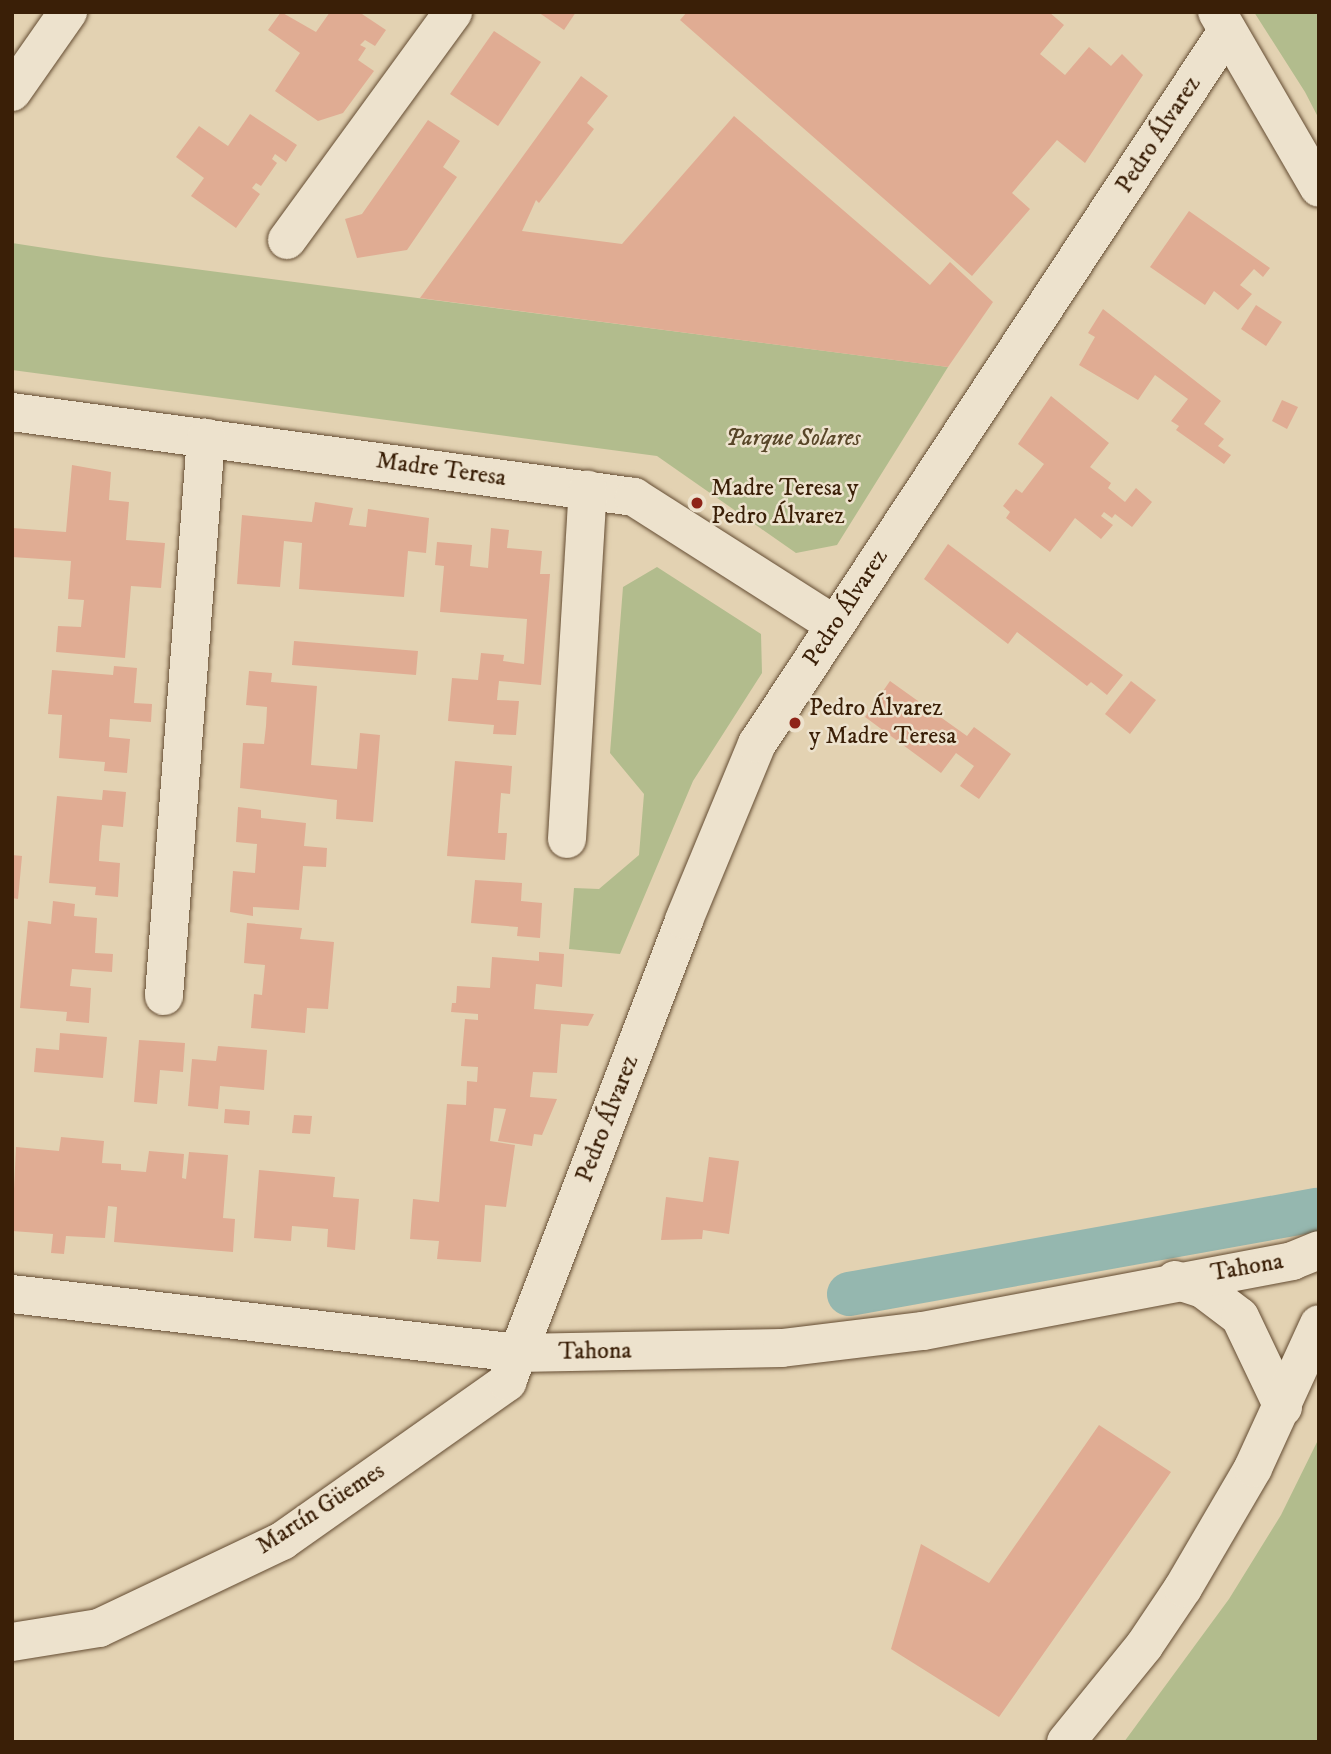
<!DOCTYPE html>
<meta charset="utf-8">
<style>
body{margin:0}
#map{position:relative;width:1331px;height:1754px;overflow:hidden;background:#e3d2b2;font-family:"IM FELL DW Pica",serif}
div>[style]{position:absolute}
.green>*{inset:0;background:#b2bc8d}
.canal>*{height:44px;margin:-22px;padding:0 22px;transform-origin:22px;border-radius:22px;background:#95b7af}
.building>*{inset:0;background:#e0ac93}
.roads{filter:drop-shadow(0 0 2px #644c32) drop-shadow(0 0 2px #644c32)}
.minor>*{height:38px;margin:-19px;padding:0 19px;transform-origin:19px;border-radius:19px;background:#ede2cd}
.dots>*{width:19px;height:19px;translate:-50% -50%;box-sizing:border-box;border:4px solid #ede2cd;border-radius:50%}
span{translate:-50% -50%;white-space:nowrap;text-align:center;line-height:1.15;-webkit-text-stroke:5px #ede2cd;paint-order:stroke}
.street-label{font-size:24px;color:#3a1f07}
.park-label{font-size:24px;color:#584628;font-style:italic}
.poi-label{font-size:24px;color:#3a1f07}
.left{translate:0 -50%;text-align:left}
.frame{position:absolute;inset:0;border:14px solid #3a1f07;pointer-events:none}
</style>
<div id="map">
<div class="green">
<i style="clip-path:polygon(1254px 12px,1319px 12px,1319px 119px,1305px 92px)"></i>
<i style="clip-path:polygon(12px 243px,103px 257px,948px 367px,837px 545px,796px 553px,657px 456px,12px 370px)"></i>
<i style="clip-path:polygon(657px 567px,761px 634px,762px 673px,693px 781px,620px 954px,569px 949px,574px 888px,599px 889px,639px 855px,644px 794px,610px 753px,623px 587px)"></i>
<i style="clip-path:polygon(1319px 1438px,1319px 1742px,1124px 1742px,1229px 1599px,1281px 1515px)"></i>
</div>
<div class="canal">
<i style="left:849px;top:1294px;width:476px;rotate:-10.2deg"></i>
</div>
<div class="building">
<i style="clip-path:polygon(281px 12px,316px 32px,330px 12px,359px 12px,386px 30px,375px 46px,365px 40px,360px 45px,366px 48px,358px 60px,374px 71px,343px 113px,318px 121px,275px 91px,300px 53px,268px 30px)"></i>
<i style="clip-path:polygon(538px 12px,576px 12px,564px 30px)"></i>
<i style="clip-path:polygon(687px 12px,1049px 12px,1064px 25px,1040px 54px,1065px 75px,1089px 47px,1111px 66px,1122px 54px,1143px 75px,1085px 163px,1057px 140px,1012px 193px,1030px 209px,972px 276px,680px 20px)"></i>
<i style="clip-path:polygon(494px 31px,541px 62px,498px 126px,450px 94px)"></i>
<i style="clip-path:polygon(581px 76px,608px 96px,587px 123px,594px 129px,539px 203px,536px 200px,522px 231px,622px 244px,734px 116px,930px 285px,950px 262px,993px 302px,948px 367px,420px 298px)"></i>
<i style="clip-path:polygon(250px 114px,297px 145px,286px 162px,275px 154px,272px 159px,277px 163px,261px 186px,256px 183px,252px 188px,260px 194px,236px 228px,191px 196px,204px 178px,176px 157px,199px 126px,228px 146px)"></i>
<i style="clip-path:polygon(428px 120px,460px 141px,443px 167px,457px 177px,407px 250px,357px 258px,345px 219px,362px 214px)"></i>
<i style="clip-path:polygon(1189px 211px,1270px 268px,1263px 277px,1254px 269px,1240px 285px,1252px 294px,1238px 310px,1214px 291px,1205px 305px,1150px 267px)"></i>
<i style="clip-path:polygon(1256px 305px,1282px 322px,1266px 346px,1241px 329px)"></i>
<i style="clip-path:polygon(1103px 309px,1221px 401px,1204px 424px,1224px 439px,1218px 446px,1231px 455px,1224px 464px,1176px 430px,1179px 426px,1171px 421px,1188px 399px,1155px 375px,1138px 400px,1079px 365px,1095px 337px,1088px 333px)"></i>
<i style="clip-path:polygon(1051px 396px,1109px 443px,1090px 467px,1111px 483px,1108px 488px,1125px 502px,1136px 488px,1152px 502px,1132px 527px,1115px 514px,1112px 518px,1104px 512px,1101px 516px,1113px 525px,1101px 539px,1075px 518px,1050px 552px,1006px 518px,1010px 512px,1003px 506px,1016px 489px,1022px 493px,1044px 464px,1018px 444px)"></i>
<i style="clip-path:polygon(1282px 400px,1298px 407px,1287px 429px,1272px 421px)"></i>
<i style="clip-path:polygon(72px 465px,111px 472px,109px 500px,129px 502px,126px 540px,165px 543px,161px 588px,131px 586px,125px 658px,56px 652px,58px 626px,81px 627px,84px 600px,68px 599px,71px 561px,12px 557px,12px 528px,66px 532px)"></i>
<i style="clip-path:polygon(315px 502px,353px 508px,349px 525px,366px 527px,368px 509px,429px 518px,426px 553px,408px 551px,404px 597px,299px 589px,302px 543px,284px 541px,280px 587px,237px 584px,242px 515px,312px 522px)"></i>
<i style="clip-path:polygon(491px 528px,509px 530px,507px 548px,542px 551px,540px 574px,550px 574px,541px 685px,499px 681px,497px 700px,519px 701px,516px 735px,493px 734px,494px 725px,448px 721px,452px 678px,478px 680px,481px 653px,504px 655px,503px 661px,524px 664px,527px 619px,440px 612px,444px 566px,435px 565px,437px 542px,472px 545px,470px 566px,488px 568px)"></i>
<i style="clip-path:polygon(948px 544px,1123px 675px,1107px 695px,1091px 682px,1087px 686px,1017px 632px,1008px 644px,924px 579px)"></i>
<i style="clip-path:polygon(294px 641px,418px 651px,416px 675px,292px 665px)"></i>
<i style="clip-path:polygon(114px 666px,137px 668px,134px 703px,152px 704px,151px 722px,110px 719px,109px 737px,130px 739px,127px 773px,104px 771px,105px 762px,59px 758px,62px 715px,48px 714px,52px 670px,113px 675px)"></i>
<i style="clip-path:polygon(249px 671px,272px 673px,271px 682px,317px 686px,311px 765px,357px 769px,360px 733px,380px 735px,373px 822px,336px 819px,337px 800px,240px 788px,243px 743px,264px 744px,266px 726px,267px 707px,246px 705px)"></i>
<i style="clip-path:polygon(890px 681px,967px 736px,974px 727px,1011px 754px,979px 799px,960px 786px,974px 766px,956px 753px,941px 773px,865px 717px)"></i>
<i style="clip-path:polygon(1131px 681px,1156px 700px,1130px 734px,1105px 714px)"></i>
<i style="clip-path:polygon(455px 761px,512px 766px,510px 794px,501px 793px,498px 833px,507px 833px,505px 860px,447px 856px)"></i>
<i style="clip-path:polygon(103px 790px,126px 792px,123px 827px,102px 825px,100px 843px,99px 861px,120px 863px,118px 897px,95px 895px,96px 887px,49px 883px,57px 796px,102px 800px)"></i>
<i style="clip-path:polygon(238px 807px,261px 810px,261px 818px,306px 823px,304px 846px,327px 848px,326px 867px,303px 866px,299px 910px,253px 907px,253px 916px,230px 912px,233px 871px,255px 873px,257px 844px,236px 842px)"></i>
<i style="clip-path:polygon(12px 855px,22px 856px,18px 899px,12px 898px)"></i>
<i style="clip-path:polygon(475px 880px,522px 883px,521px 901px,542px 903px,540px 938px,517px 936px,518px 927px,471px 923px)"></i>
<i style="clip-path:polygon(53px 901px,75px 904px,74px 916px,97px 918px,95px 953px,113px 954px,112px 972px,72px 969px,70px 986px,91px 988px,89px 1023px,66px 1021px,67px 1012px,20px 1008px,28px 921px,51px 924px)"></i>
<i style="clip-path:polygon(247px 923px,302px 928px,300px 939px,334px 942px,328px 1009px,307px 1008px,305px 1033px,251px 1028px,254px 994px,262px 995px,265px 965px,244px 963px)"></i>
<i style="clip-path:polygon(539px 952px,564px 954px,562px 987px,536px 984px,534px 1009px,594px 1014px,588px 1026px,561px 1024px,557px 1073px,533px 1072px,530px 1097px,557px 1099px,542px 1135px,534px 1134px,532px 1146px,498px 1141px,506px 1109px,494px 1108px,490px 1141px,515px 1145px,506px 1207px,485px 1205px,481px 1262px,437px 1259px,439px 1241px,410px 1239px,413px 1199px,439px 1202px,447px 1104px,466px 1105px,467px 1081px,477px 1082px,478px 1067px,461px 1066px,465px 1019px,478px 1020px,478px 1014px,451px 1012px,452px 1003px,456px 1003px,457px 986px,490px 988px,492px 957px,539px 961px)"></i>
<i style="clip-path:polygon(60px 1033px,107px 1037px,103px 1078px,34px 1072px,36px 1048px,59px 1050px)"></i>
<i style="clip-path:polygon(139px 1040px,185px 1043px,183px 1072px,160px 1070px,157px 1104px,134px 1102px)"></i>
<i style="clip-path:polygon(218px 1046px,267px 1050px,264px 1090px,220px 1086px,218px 1109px,188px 1106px,192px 1059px,216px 1061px)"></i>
<i style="clip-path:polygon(225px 1109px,250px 1111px,249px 1125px,224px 1123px)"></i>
<i style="clip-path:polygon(294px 1115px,312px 1116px,310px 1134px,292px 1133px)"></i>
<i style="clip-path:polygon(61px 1137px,104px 1141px,102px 1163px,121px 1164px,121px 1170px,146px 1172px,149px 1151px,184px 1154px,182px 1178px,186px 1179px,189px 1152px,228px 1155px,223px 1218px,235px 1219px,233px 1252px,114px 1242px,117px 1207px,108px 1206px,105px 1238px,66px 1236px,64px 1254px,51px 1253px,53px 1234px,12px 1231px,16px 1147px,59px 1151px)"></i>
<i style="clip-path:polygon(709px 1157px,739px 1161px,729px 1234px,703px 1230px,702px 1239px,661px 1240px,666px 1197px,703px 1202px)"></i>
<i style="clip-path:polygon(259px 1170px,335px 1177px,333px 1197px,359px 1199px,355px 1250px,327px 1247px,328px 1229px,292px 1226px,291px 1241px,254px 1238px)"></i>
<i style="clip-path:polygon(1099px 1425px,1171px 1472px,999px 1717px,891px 1649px,921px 1544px,989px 1583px)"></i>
</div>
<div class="roads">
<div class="minor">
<i style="left:1217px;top:12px;width:203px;rotate:59.9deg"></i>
<i style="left:12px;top:92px;width:98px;rotate:-55deg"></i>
<i style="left:287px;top:240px;width:282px;rotate:-53.9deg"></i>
<i style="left:12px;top:412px;width:628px;rotate:7.78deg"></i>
<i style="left:634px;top:497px;width:238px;rotate:32.5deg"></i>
<i style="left:567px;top:839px;width:350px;rotate:-86.6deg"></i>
<i style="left:164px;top:996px;width:560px;rotate:-85.7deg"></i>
<i style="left:1175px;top:1280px;width:29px;rotate:18deg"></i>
<i style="left:1203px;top:1289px;width:46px;rotate:37.1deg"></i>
<i style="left:1240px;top:1317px;width:100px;rotate:64.5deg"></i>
<i style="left:12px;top:1294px;width:509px;rotate:6.65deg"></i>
<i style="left:518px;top:1353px;width:264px;rotate:-1.1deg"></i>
<i style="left:782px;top:1348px;width:142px;rotate:-6.9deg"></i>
<i style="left:923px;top:1331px;width:376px;rotate:-10.7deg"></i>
<i style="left:1292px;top:1261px;width:29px;rotate:-22deg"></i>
<i style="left:12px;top:1642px;width:88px;rotate:-9.1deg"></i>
<i style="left:99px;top:1628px;width:203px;rotate:-25.4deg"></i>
<i style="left:282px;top:1541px;width:276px;rotate:-35.2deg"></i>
<i style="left:507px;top:1382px;width:495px;rotate:-69deg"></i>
<i style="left:684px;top:920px;width:191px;rotate:-67.5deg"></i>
<i style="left:757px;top:744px;width:854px;rotate:-56.61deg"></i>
<i style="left:1066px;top:1742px;width:124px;rotate:-50.9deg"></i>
<i style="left:1144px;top:1646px;width:70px;rotate:-56.1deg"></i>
<i style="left:1183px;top:1588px;width:139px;rotate:-59.7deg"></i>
<i style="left:1253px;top:1468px;width:158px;rotate:-65.4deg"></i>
</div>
</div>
<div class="dots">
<i style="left:697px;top:503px;background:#8f2418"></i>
<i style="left:795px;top:723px;background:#8f2418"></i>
</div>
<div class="street-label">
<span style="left:1159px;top:135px;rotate:-57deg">Pedro Álvarez</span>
<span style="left:441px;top:470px;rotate:8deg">Madre Teresa</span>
<span style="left:846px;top:608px;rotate:-57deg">Pedro Álvarez</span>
<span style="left:608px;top:1119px;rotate:-69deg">Pedro Álvarez</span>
<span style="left:1247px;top:1268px;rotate:-10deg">Tahona</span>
<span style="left:595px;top:1352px;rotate:-1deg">Tahona</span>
<span style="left:321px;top:1509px;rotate:-33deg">Martín Güemes</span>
</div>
<div class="park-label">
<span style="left:793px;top:439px">Parque Solares</span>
</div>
<div class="poi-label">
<span class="left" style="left:711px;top:503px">Madre Teresa y<br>Pedro Álvarez</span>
<span class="left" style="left:809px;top:723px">Pedro Álvarez<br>y Madre Teresa</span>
</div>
<div class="frame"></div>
</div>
